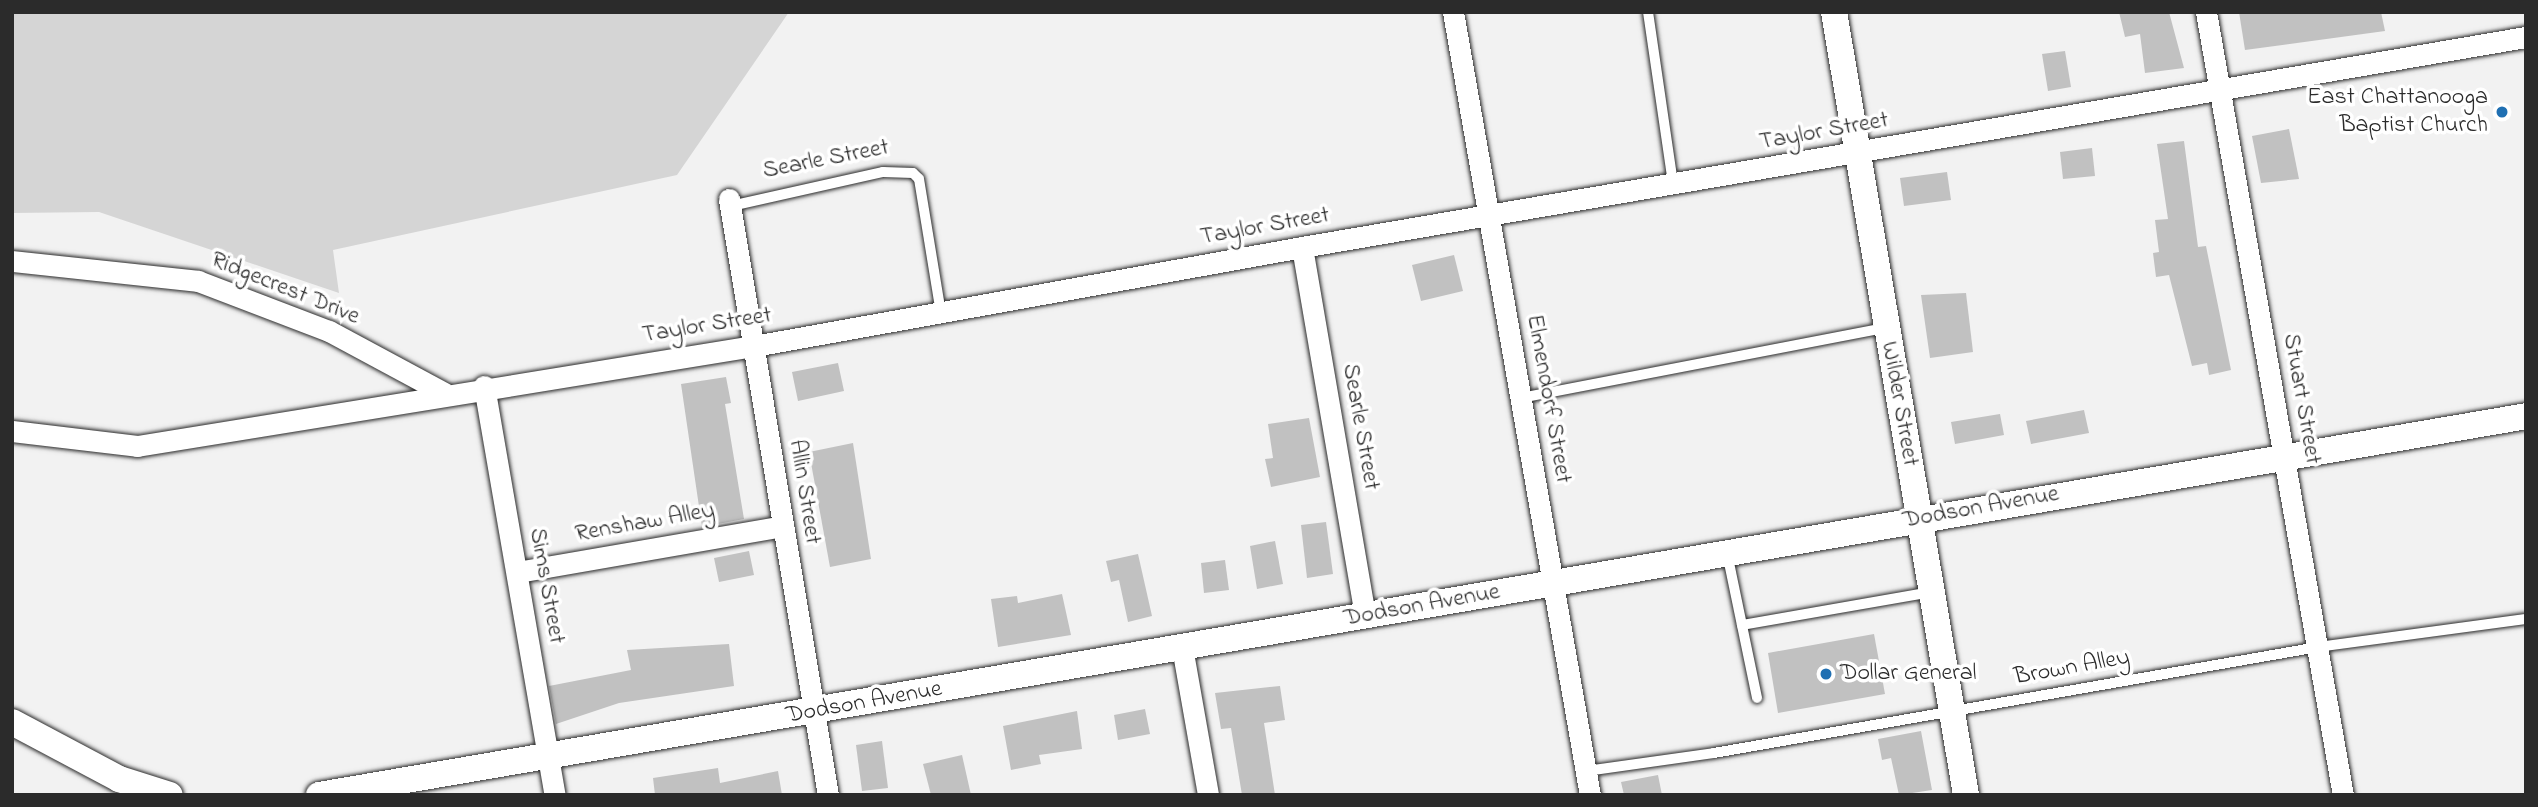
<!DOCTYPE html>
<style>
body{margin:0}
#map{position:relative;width:2538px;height:807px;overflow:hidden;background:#f2f2f2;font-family:"Indie Flower",sans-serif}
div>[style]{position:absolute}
.green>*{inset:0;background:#d5d5d5}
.building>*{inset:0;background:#c1c1c1}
.roads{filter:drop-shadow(0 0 2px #2b2b2b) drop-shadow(0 0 2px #2b2b2b)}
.service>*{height:10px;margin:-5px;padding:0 5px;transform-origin:5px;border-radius:5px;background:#fff}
.minor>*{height:21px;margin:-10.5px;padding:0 10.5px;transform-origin:10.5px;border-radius:10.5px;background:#fff}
.tertiary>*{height:26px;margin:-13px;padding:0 13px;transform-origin:13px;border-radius:13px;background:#fff}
.dots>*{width:19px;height:19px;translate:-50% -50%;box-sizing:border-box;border:4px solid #fff;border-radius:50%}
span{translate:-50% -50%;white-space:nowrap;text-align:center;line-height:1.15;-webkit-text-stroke:7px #fff;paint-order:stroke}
.poi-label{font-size:24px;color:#2b2b2b}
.right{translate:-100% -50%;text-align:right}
.left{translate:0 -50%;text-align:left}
.street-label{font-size:24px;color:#2b2b2b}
.frame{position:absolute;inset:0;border:14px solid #2b2b2b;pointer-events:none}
</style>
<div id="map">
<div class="green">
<i style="clip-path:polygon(12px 12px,789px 12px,677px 175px,333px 250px,339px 293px,99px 212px,12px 213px)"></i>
</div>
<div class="building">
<i style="clip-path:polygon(2119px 12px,2169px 12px,2184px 68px,2145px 73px,2140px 34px,2125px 37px)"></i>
<i style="clip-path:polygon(2239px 12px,2381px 12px,2385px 31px,2245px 50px)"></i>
<i style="clip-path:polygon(2065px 51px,2071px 87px,2048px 91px,2042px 54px)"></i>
<i style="clip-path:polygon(2289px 129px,2299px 179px,2261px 183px,2252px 136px)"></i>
<i style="clip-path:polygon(2184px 141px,2198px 247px,2206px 246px,2231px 370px,2209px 375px,2207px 363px,2192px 366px,2169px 275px,2156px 277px,2153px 253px,2159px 252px,2155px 220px,2168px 219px,2157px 144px)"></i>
<i style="clip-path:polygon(2092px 148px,2095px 176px,2063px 179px,2060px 152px)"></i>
<i style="clip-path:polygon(1947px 172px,1951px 200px,1904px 206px,1900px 178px)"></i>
<i style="clip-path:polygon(1454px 255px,1463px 291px,1421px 301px,1412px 265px)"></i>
<i style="clip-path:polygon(1966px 293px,1973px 352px,1930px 358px,1921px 295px)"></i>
<i style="clip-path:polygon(838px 363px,844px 391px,798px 401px,792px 372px)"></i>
<i style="clip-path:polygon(726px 377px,731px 403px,725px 404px,744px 519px,702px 527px,681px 384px)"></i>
<i style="clip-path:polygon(2084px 410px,2089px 433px,2031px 444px,2026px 421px)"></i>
<i style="clip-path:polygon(2000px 414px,2004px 435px,1955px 444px,1951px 422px)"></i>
<i style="clip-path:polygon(1309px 418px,1320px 477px,1271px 487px,1265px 459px,1273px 458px,1268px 424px)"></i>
<i style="clip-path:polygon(853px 443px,871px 559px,830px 567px,809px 452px)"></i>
<i style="clip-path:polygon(1326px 522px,1333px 574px,1307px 578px,1301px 525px)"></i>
<i style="clip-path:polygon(1275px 541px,1283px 584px,1257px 589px,1250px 546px)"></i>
<i style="clip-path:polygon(749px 551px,754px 575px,719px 582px,714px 558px)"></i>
<i style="clip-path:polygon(1138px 554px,1152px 616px,1128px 622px,1119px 580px,1111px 582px,1106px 561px)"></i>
<i style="clip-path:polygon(1225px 560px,1229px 590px,1204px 593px,1201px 563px)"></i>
<i style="clip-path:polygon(1062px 594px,1071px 635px,998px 647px,991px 599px,1017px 596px,1018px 603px)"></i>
<i style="clip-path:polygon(1874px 634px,1885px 694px,1778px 713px,1768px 653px)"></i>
<i style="clip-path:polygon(729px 644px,734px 686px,619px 703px,556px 724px,549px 686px,631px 670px,627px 650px)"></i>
<i style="clip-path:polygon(1280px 686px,1285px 720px,1264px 723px,1275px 795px,1242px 795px,1231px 728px,1221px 729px,1215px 693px)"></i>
<i style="clip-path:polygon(1145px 709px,1150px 734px,1118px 740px,1114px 715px)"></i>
<i style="clip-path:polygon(1077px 711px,1082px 749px,1039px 755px,1041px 764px,1011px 770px,1003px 726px)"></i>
<i style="clip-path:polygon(1921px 731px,1932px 790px,1899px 795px,1891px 758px,1882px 760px,1878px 739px)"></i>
<i style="clip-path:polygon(882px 741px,888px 788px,862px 791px,856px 745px)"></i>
<i style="clip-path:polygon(962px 755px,971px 795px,931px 795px,923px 764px)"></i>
<i style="clip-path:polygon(718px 768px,720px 783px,778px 771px,782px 795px,655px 795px,653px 778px)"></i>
<i style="clip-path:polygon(1658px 775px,1662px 795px,1624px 795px,1621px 782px)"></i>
</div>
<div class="roads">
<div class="service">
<i style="left:1648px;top:12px;width:174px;rotate:81.7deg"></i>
<i style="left:731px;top:206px;width:156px;rotate:-12.6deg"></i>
<i style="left:883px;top:172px;width:30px;rotate:2deg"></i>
<i style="left:913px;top:173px;width:8px;rotate:45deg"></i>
<i style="left:919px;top:179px;width:137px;rotate:80.7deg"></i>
<i style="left:1521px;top:398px;width:371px;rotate:-10.9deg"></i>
<i style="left:1727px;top:553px;width:148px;rotate:78.3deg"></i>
<i style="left:1742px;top:625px;width:193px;rotate:-9.9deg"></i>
<i style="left:1586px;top:771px;width:129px;rotate:-8deg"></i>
<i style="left:1714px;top:753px;width:613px;rotate:-9.95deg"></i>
<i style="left:2318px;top:647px;width:210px;rotate:-7.7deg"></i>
</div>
<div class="minor">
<i style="left:1453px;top:12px;width:795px;rotate:80.08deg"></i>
<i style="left:2206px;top:12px;width:795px;rotate:80.08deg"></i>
<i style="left:729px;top:199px;width:604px;rotate:80.57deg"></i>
<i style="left:1302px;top:247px;width:374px;rotate:80.3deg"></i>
<i style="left:12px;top:261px;width:187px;rotate:6.1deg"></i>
<i style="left:198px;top:281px;width:140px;rotate:20.9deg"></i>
<i style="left:329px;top:331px;width:131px;rotate:28.3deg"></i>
<i style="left:484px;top:386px;width:415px;rotate:80.2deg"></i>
<i style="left:12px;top:431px;width:126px;rotate:6.8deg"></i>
<i style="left:137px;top:446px;width:625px;rotate:-9.21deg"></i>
<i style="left:754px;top:346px;width:557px;rotate:-10.24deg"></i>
<i style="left:1302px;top:247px;width:1242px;rotate:-9.74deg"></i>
<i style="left:517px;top:572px;width:270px;rotate:-9.8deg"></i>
<i style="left:1182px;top:647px;width:150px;rotate:80deg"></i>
</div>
<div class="tertiary">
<i style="left:1834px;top:12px;width:794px;rotate:80.43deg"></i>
<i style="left:12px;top:722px;width:121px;rotate:28deg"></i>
<i style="left:119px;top:779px;width:53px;rotate:17.4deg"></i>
<i style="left:319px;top:795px;width:2239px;rotate:-9.74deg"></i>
</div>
</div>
<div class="dots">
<i style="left:2502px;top:112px;background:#1f6fb2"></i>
<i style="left:1826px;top:674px;background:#1f6fb2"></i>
</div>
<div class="poi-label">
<span class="right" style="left:2488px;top:112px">East Chattanooga<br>Baptist Church</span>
<span class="left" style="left:1840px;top:674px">Dollar General</span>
</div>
<div class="street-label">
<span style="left:1824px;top:132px;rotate:-10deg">Taylor Street</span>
<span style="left:826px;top:160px;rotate:-11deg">Searle Street</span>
<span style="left:1265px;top:227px;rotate:-10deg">Taylor Street</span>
<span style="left:285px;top:289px;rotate:22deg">Ridgecrest Drive</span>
<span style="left:707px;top:326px;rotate:-9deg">Taylor Street</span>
<span style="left:1548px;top:399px;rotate:80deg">Elmendorf Street</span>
<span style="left:2301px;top:399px;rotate:80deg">Stuart Street</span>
<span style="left:1899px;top:404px;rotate:80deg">Wilder Street</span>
<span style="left:1360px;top:427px;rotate:80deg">Searle Street</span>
<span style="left:804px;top:492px;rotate:81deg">Allin Street</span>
<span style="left:1981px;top:508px;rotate:-10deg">Dodson Avenue</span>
<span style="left:645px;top:523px;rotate:-10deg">Renshaw Alley</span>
<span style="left:546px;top:586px;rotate:80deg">Sims Street</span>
<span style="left:1422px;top:606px;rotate:-10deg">Dodson Avenue</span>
<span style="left:2072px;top:668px;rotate:-10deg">Brown Alley</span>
<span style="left:864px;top:703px;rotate:-10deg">Dodson Avenue</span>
</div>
<div class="frame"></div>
</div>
